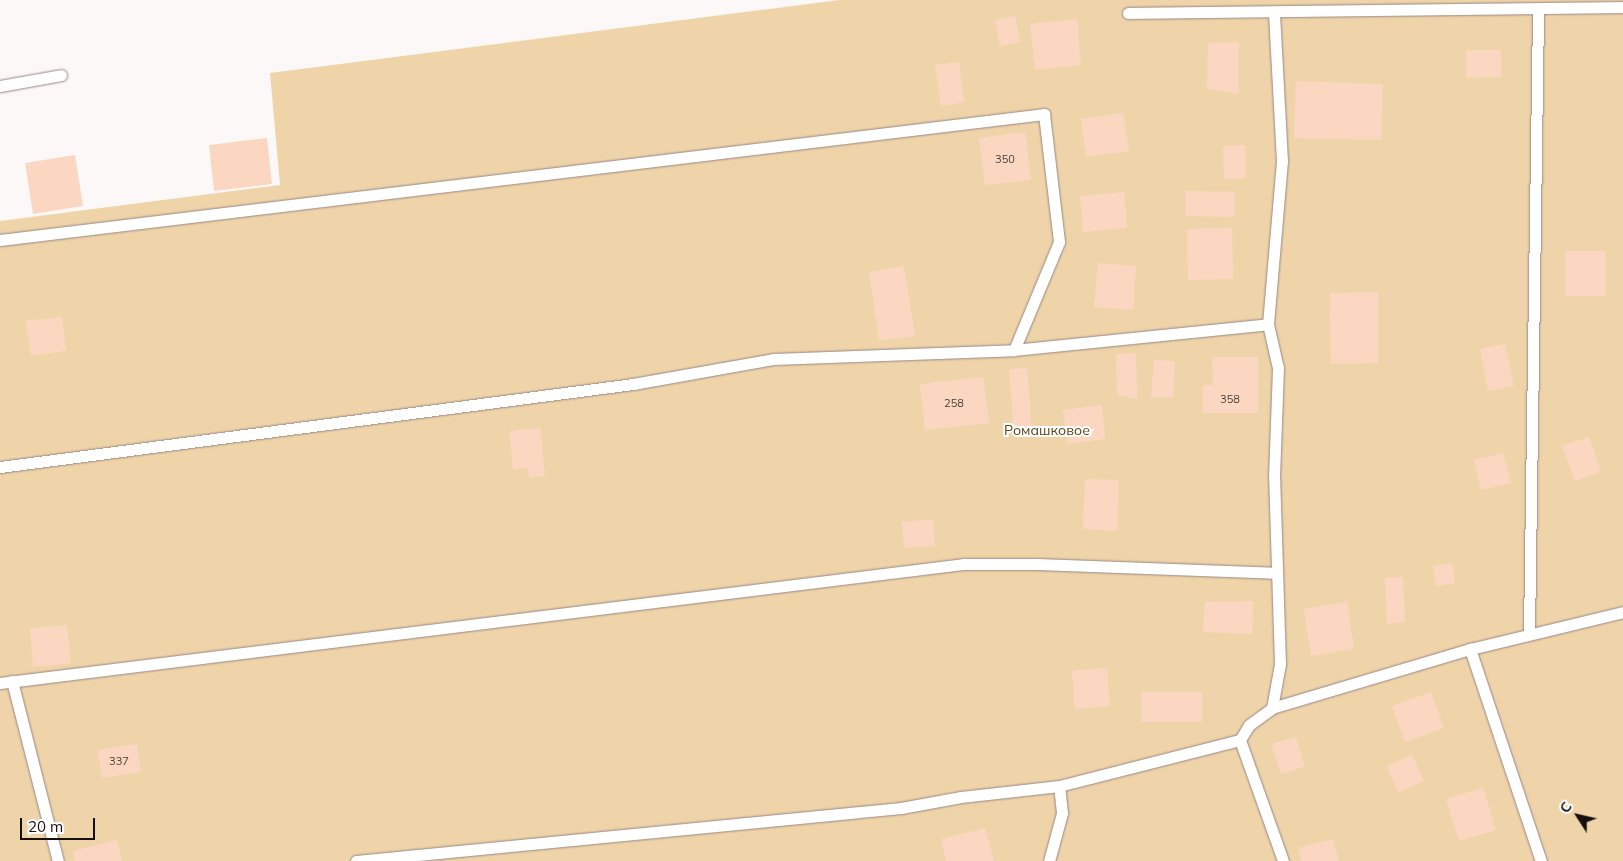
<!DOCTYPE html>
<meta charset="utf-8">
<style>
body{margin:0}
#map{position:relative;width:1623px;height:861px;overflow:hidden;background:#fcf8f8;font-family:Mulish,sans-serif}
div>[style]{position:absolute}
.green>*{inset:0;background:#f0d4a9}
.building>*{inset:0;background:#fbd7c2}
.roads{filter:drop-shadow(0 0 1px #9a8886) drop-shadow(0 0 1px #9a8886)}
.lane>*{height:11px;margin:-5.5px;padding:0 5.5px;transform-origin:5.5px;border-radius:5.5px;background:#fff}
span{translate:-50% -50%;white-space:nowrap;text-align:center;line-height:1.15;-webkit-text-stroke:4px #fff;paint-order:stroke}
.number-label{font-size:11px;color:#4e413b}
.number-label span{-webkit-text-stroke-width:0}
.park-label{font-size:14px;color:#5c4319}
.north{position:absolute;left:1553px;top:791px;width:50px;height:50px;-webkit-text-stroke:4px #fff;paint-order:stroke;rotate:305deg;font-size:14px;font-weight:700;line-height:20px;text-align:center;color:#150f0e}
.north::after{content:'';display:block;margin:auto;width:18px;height:22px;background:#150f0e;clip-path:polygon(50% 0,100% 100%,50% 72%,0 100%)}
.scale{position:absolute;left:20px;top:818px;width:75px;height:22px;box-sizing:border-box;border:2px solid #150f0e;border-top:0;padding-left:6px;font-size:15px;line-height:18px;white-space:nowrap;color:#150f0e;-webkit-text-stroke:4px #fff;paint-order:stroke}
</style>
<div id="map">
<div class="green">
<i style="clip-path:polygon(839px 0,1623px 0,1623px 861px,0 861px,0 221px,280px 185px,270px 73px)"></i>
</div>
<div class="building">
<i style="clip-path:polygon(1015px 16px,1020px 42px,1000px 46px,995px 20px)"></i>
<i style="clip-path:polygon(1077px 19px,1081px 65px,1035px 70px,1030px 24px)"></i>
<i style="clip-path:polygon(1239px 42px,1239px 94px,1207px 89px,1208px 43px)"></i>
<i style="clip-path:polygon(1466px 50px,1501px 50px,1501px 77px,1466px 78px)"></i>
<i style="clip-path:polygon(959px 62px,964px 102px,941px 106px,935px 65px)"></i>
<i style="clip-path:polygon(1296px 81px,1383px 84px,1381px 140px,1294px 138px)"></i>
<i style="clip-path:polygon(1123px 113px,1129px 151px,1086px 157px,1081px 119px)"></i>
<i style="clip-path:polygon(1025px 132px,1031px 180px,985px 185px,979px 138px)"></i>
<i style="clip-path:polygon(267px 138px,272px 184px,214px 191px,209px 145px)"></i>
<i style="clip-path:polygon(1245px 145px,1246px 178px,1224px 179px,1223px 146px)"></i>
<i style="clip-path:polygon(75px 155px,83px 206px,33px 214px,25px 163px)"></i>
<i style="clip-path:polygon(1185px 191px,1235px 192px,1235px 217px,1185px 216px)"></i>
<i style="clip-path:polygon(1124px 192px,1127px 228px,1083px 232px,1080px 196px)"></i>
<i style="clip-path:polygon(1232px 228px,1233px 279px,1188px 280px,1187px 229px)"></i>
<i style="clip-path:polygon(1565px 251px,1606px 251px,1606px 296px,1565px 296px)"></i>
<i style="clip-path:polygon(1098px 263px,1136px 266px,1133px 310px,1094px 307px)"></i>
<i style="clip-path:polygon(904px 266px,915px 336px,879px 341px,869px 272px)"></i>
<i style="clip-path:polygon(1378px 292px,1378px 363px,1331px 364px,1330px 293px)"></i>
<i style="clip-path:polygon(62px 317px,66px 351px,31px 356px,26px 321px)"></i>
<i style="clip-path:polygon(1505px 344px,1514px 386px,1488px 391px,1480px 349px)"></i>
<i style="clip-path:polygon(1136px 353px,1137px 399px,1117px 395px,1116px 354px)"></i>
<i style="clip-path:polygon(1212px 357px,1258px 357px,1258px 413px,1203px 413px,1203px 385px,1213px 385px)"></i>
<i style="clip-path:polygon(1154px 360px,1175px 361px,1173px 398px,1151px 397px)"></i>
<i style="clip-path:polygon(1027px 368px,1032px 433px,1014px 434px,1009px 369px)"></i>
<i style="clip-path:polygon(983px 377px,989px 423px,925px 430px,920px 384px)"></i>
<i style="clip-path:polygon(1102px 405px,1105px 439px,1067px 444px,1063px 410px)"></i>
<i style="clip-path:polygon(540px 428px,545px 476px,529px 478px,528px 468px,513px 469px,509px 431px)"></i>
<i style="clip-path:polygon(1589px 437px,1601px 472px,1575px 481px,1562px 446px)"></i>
<i style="clip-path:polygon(1503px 453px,1511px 483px,1481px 490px,1474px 460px)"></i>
<i style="clip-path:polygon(1085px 479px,1119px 480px,1117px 531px,1083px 529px)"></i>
<i style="clip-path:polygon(933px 519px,935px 546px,904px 548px,902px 522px)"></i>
<i style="clip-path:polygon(1452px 563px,1455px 583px,1436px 586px,1433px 566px)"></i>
<i style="clip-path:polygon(1403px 577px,1405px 622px,1387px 624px,1385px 578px)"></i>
<i style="clip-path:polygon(1253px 601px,1252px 634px,1203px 632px,1205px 602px)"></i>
<i style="clip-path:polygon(1347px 602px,1354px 649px,1311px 656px,1304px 609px)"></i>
<i style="clip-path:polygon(67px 625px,71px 663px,33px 667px,30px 628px)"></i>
<i style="clip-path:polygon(1107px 668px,1110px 706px,1075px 709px,1072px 671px)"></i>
<i style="clip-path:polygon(1141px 692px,1202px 692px,1202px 722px,1141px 722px)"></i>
<i style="clip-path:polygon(1431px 692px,1444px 728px,1405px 742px,1392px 706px)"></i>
<i style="clip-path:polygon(1296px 737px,1305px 766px,1281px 774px,1271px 744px)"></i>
<i style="clip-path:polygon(137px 744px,141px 772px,102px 778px,98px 750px)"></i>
<i style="clip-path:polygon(1412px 755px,1424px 781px,1398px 792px,1387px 766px)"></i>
<i style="clip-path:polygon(1483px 788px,1496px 830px,1459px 841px,1446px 799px)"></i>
<i style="clip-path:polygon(985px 828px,994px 861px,946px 861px,941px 839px)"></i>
<i style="clip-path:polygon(1333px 839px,1339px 861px,1302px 861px,1298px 848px)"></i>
<i style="clip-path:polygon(117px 840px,122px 861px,75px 861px,73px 851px)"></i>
</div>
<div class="roads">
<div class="lane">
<i style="left:1128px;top:13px;width:495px;rotate:-0.7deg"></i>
<i style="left:0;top:86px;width:62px;rotate:-10.2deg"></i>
<i style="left:0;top:240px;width:1052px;rotate:-6.88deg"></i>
<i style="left:1044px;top:114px;width:129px;rotate:83.3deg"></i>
<i style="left:1059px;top:242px;width:117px;rotate:112.6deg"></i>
<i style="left:0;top:467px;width:638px;rotate:-7.47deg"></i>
<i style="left:633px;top:384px;width:142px;rotate:-10.1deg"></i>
<i style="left:773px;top:359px;width:241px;rotate:-2.1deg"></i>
<i style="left:1014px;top:350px;width:255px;rotate:-5.8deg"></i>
<i style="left:1529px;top:633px;width:624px;rotate:-89.17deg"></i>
<i style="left:1470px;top:649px;width:224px;rotate:71.5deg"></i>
<i style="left:12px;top:681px;width:186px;rotate:75.7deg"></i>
<i style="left:0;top:683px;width:970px;rotate:-7.04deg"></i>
<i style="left:963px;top:564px;width:73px"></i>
<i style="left:1036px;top:564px;width:240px;rotate:2.1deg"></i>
<i style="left:1272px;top:708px;width:45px;rotate:-79.7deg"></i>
<i style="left:1280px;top:664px;width:187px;rotate:-91.8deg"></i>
<i style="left:1274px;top:477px;width:109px;rotate:-87.9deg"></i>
<i style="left:1278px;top:368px;width:45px;rotate:-102.8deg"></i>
<i style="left:1268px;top:324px;width:164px;rotate:-85.1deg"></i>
<i style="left:1282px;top:161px;width:149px;rotate:-93.1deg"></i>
<i style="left:1240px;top:740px;width:128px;rotate:70.4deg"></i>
<i style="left:356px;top:861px;width:548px;rotate:-5.55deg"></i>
<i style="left:901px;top:808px;width:61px;rotate:-10.4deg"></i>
<i style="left:961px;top:797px;width:99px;rotate:-6.4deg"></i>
<i style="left:1059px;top:786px;width:187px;rotate:-14.3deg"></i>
<i style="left:1240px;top:740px;width:17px;rotate:-59deg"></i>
<i style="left:1249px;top:725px;width:29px;rotate:-36deg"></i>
<i style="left:1272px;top:708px;width:207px;rotate:-16.6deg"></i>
<i style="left:1470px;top:649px;width:157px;rotate:-13.6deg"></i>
<i style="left:1049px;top:861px;width:50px;rotate:-74.8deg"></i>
<i style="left:1062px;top:813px;width:27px;rotate:-96deg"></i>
</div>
</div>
<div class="number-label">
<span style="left:1005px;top:159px">350</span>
<span style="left:1230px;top:399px">358</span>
<span style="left:954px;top:403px">258</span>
<span style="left:119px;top:761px">337</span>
</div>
<div class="park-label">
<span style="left:1047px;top:430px">Ромашковое</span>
</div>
<div class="north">С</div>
<div class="scale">20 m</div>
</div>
